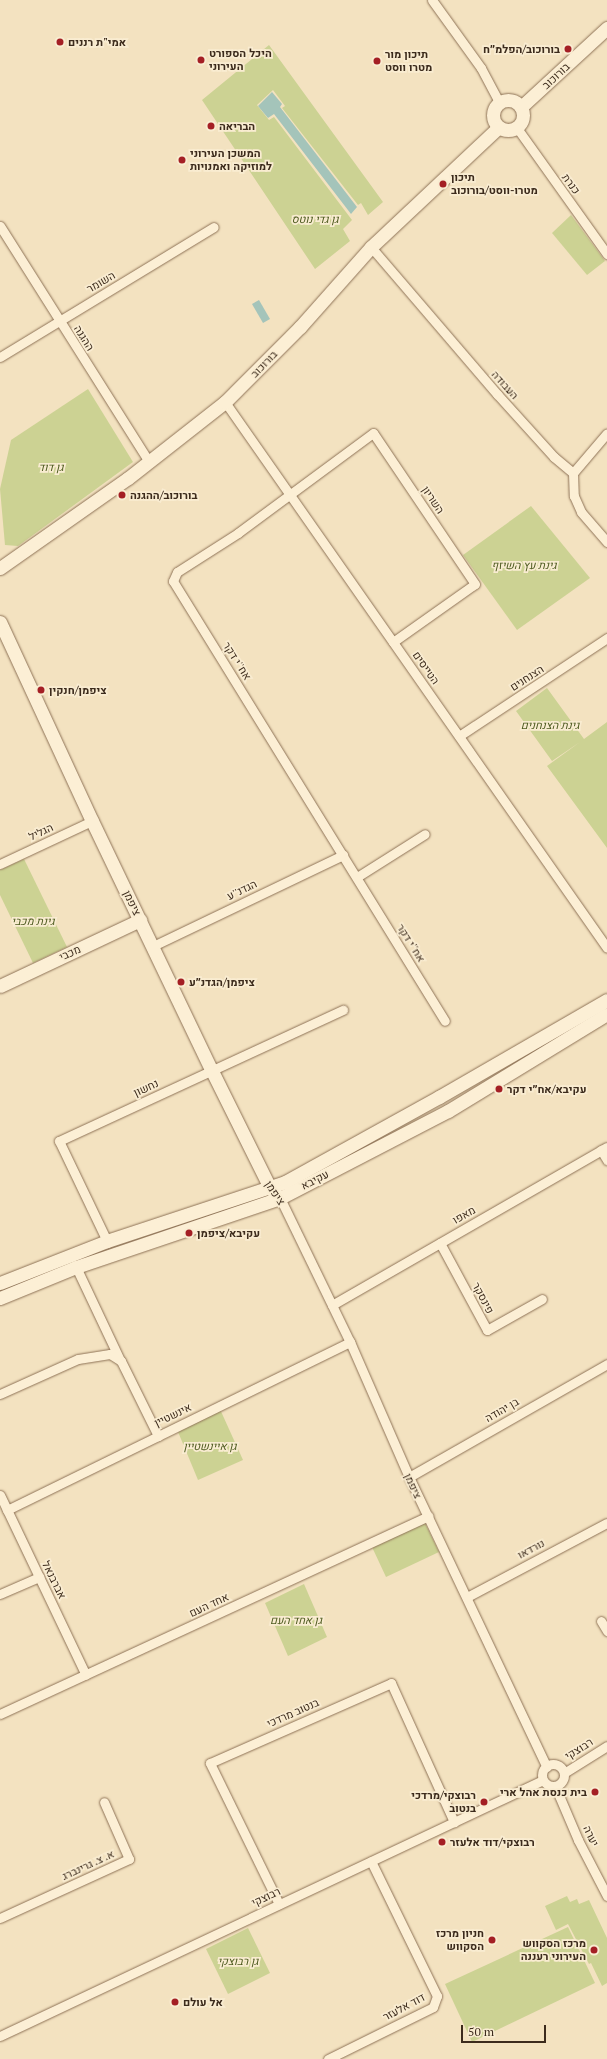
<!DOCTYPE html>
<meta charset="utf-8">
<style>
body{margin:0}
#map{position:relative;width:607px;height:2059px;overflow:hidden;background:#f3e2c0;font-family:"PT Serif",Heebo,serif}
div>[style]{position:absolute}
.green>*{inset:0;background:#ccd293}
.water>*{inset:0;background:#a4c4ba}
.roads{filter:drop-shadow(0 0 1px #8e7256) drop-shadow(0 0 1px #8e7256)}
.street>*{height:9px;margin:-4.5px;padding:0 4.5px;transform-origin:4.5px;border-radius:4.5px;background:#fcefd5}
.street>.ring{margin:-4.5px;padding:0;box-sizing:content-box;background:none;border:9px solid #fcefd5;border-radius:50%}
.secondary>*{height:13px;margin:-6.5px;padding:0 6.5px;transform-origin:6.5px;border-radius:6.5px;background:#fcefd5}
.secondary>.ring{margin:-6.5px;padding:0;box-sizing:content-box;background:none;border:13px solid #fcefd5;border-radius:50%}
.dots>*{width:11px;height:11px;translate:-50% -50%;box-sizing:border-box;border:2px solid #f9ecd1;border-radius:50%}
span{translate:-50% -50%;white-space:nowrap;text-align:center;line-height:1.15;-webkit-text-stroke:3.5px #f9ecd1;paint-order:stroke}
.poi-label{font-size:11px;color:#3c2b1c;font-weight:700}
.left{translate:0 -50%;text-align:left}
.right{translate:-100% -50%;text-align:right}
.street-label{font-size:11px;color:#3c2b1c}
.park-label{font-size:11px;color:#4e5b20;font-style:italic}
.scale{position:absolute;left:461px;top:2025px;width:85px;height:18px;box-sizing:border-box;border:2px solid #3c2b1c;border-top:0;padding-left:5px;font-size:12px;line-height:14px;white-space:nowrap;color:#3c2b1c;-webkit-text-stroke:3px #f9ecd1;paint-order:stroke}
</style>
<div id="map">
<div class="green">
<i style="clip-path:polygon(269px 45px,383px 202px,368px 215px,361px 203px,358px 205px,282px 108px,285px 106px,273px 90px,257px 105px,269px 120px,274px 117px,352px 220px,343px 229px,350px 241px,315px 269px,202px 100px)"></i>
<i style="clip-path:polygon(571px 215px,605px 261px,587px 275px,552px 233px)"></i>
<i style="clip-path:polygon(88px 389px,133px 462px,18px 546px,5px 545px,0 489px,11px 440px)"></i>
<i style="clip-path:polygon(531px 506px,590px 578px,517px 630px,463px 555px)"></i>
<i style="clip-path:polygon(547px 688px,584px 739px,607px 722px,607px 848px,547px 766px,580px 742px,552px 761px,516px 711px)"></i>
<i style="clip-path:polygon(24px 859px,67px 947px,33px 963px,0 895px,0 870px)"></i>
<i style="clip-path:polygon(219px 1407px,243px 1460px,198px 1480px,176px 1427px)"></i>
<i style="clip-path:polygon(425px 1523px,439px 1552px,386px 1577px,372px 1547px)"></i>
<i style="clip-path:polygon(304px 1584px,327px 1637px,288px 1656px,265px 1603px)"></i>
<i style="clip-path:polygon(567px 1896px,570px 1902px,577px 1899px,579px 1904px,589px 1900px,607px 1938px,607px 1983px,602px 1986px,591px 1963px,589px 1964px,568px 1924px,556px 1930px,545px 1906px)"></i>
<i style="clip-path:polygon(568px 1927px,595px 1983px,472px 2042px,445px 1984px)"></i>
<i style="clip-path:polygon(248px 1928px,270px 1973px,228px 1994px,206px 1949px)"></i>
</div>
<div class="water">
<i style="clip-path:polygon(272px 92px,282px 104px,280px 107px,357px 207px,351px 214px,274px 114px,268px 118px,258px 106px)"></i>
<i style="clip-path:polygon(259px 300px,270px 319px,263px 323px,252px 304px)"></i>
</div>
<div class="roads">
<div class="street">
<i style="left:432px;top:0;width:84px;rotate:54.2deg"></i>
<i style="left:481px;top:68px;width:40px;rotate:62deg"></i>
<i style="left:517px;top:128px;width:155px;rotate:54.5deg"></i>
<i style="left:0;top:226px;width:279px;rotate:57.7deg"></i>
<i style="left:371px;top:247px;width:194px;rotate:49.4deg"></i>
<i style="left:497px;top:394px;width:85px;rotate:47.9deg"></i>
<i style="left:554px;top:457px;width:25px;rotate:40deg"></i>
<i style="left:573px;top:473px;width:23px;rotate:88deg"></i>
<i style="left:574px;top:496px;width:17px;rotate:66deg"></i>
<i style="left:581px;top:512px;width:40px;rotate:49deg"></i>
<i style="left:0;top:357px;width:250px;rotate:-31.3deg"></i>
<i style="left:225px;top:402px;width:666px;rotate:55.02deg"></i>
<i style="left:573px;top:473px;width:52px;rotate:-49.6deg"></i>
<i style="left:393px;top:642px;width:100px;rotate:-35.3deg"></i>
<i style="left:475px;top:584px;width:182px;rotate:-124deg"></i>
<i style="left:373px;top:433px;width:168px;rotate:143.5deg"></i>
<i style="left:238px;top:533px;width:72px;rotate:147.4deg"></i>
<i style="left:177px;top:572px;width:10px;rotate:114deg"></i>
<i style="left:173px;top:581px;width:517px;rotate:58.28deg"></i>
<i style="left:459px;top:736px;width:178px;rotate:-33.5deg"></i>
<i style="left:0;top:864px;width:102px;rotate:-25.1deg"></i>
<i style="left:357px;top:877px;width:80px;rotate:-32.3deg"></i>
<i style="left:153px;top:946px;width:211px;rotate:-25.6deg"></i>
<i style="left:601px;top:1150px;width:12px;rotate:59deg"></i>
<i style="left:280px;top:1198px;width:160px;rotate:64.1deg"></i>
<i style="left:350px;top:1342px;width:147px;rotate:66.4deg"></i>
<i style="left:409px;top:1477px;width:321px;rotate:64.6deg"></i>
<i style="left:107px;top:1241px;width:111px;rotate:-115.6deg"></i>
<i style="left:59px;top:1141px;width:313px;rotate:-24.8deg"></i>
<i style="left:440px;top:1243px;width:99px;rotate:61.6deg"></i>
<i style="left:487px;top:1330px;width:63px;rotate:-29.4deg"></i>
<i style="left:76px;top:1267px;width:103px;rotate:64.7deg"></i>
<i style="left:332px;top:1305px;width:317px;rotate:-29.9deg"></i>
<i style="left:0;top:1394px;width:85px;rotate:-24.2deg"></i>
<i style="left:78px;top:1359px;width:32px;rotate:-9deg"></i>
<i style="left:110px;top:1354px;width:13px;rotate:32deg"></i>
<i style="left:121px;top:1361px;width:84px;rotate:63.7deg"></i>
<i style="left:409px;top:1477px;width:228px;rotate:-29.7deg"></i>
<i style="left:0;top:1495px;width:199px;rotate:64.5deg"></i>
<i style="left:7px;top:1510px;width:382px;rotate:-26.1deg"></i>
<i style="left:0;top:1594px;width:43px;rotate:-23.6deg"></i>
<i style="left:467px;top:1597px;width:158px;rotate:-27.9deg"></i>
<i style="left:601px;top:1621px;width:12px;rotate:59deg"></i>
<i style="left:0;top:1714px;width:472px;rotate:-24.8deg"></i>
<i class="ring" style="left:542px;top:1764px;width:13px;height:13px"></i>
<i style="left:564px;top:1773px;width:51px;rotate:-32.1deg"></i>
<i style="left:555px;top:1786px;width:59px;rotate:66.9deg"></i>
<i style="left:578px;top:1840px;width:63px;rotate:62.6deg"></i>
<i style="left:279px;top:1904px;width:157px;rotate:-116.1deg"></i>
<i style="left:210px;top:1763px;width:198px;rotate:-23.8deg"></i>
<i style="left:391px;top:1683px;width:153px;rotate:65.6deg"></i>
<i style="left:0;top:1918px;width:142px;rotate:-24.6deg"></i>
<i style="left:129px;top:1859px;width:62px;rotate:-113.7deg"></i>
<i style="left:0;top:2036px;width:600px;rotate:-25.24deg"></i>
<i style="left:328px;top:2059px;width:117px;rotate:-26.3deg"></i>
<i style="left:433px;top:2007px;width:12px;rotate:-70deg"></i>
<i style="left:437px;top:1996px;width:150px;rotate:-116.1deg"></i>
</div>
<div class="secondary">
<i class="ring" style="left:493px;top:100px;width:17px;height:17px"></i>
<i style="left:521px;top:107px;width:117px;rotate:-42.6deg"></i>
<i style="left:0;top:568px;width:156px;rotate:-35.1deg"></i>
<i style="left:128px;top:478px;width:123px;rotate:-38.1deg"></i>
<i style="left:225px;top:402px;width:106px;rotate:-45deg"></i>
<i style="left:300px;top:327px;width:107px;rotate:-48.4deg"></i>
<i style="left:371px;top:247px;width:175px;rotate:-43.2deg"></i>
<i style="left:0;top:622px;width:219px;rotate:65.2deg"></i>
<i style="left:92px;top:821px;width:277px;rotate:64.4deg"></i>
<i style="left:212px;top:1071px;width:131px;rotate:63.6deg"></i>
<i style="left:270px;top:1188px;width:7px;rotate:45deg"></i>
<i style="left:0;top:986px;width:155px;rotate:-25.2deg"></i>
<i style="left:0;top:1283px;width:115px;rotate:-21.4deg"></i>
<i style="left:107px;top:1241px;width:188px;rotate:-18.3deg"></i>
<i style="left:285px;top:1182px;width:176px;rotate:-28.9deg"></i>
<i style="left:439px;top:1097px;width:194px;rotate:-30deg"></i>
<i style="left:0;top:1298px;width:82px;rotate:-22.2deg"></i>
<i style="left:76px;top:1267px;width:215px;rotate:-18.7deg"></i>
<i style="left:280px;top:1198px;width:189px;rotate:-27.4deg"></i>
<i style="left:448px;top:1111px;width:186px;rotate:-31.4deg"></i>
</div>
</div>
<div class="dots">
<i style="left:60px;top:42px;background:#a41f24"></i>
<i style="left:568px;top:49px;background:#a41f24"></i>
<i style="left:201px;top:60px;background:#a41f24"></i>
<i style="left:377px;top:61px;background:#a41f24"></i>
<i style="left:211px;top:126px;background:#a41f24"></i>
<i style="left:182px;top:160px;background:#a41f24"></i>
<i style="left:443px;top:184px;background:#a41f24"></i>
<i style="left:122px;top:495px;background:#a41f24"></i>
<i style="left:41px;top:690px;background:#a41f24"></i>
<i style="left:181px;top:982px;background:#a41f24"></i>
<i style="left:499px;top:1089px;background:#a41f24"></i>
<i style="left:189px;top:1233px;background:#a41f24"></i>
<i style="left:595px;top:1792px;background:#a41f24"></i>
<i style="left:484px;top:1802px;background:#a41f24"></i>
<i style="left:442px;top:1842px;background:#a41f24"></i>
<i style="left:492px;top:1940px;background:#a41f24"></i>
<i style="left:594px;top:1950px;background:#a41f24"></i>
<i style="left:175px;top:2002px;background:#a41f24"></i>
</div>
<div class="poi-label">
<span class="left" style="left:68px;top:42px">אמי"ת רננים</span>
<span class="right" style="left:560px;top:49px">בורוכוב/הפלמ״ח</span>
<span class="left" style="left:209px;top:60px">היכל הספורט<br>העירוני</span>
<span class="left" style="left:385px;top:61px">תיכון מור<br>מטרו ווסט</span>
<span class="left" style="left:219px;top:126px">הבריאה</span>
<span class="left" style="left:190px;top:160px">המשכן העירוני<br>למוזיקה ואמנויות</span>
<span class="left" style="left:451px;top:184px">תיכון<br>מטרו-ווסט/בורוכוב</span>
<span class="left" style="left:130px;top:495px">בורוכוב/ההגנה</span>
<span class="left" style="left:49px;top:690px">ציפמן/חנקין</span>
<span class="left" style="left:189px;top:982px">ציפמן/הגדנ״ע</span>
<span class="left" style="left:507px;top:1089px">עקיבא/אח״י דקר</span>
<span class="left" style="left:197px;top:1233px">עקיבא/ציפמן</span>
<span class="right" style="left:587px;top:1792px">בית כנסת אהל ארי</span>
<span class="right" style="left:476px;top:1802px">רבוצקי/מרדכי<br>בנטוב</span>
<span class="left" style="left:450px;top:1842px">רבוצקי/דוד אלעזר</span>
<span class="right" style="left:484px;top:1940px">חניון מרכז<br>הסקווש</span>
<span class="right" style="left:586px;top:1950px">מרכז הסקווש<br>העירוני רעננה</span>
<span class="left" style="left:183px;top:2002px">אל עולם</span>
</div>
<div class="street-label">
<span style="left:556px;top:76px;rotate:-43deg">בורוכוב</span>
<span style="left:571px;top:184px;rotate:54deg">כנרת</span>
<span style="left:101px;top:282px;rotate:-30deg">השומר</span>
<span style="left:84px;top:338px;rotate:58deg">ההגנה</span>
<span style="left:264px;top:364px;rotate:-46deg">בורוכוב</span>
<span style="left:505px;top:385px;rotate:48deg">העבודה</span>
<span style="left:433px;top:500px;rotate:56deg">השריון</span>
<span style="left:237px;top:661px;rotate:58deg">אח''י דקר</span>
<span style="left:426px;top:668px;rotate:55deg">הטייסים</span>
<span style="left:527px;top:678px;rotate:-33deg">הצנחנים</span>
<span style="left:41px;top:832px;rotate:-25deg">הגליל</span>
<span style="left:242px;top:890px;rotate:-26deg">הגדנ''ע</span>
<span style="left:132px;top:903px;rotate:64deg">ציפמן</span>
<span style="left:411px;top:943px;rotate:58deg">אח''י דקר</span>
<span style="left:70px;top:953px;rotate:-25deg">מכבי</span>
<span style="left:146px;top:1088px;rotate:-25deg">נחשון</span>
<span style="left:315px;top:1180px;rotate:-27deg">עקיבא</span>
<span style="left:275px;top:1193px;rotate:56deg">ציפמן</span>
<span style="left:464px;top:1215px;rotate:-30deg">מאפו</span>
<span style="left:483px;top:1298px;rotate:62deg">פינסקר</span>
<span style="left:502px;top:1410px;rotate:-30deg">בן יהודה</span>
<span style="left:173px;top:1415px;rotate:-26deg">אינשטיין</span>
<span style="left:413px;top:1486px;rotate:65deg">ציפמן</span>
<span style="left:531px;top:1549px;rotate:-28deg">נורדאו</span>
<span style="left:54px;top:1580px;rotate:64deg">אברבנאל</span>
<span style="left:209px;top:1605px;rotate:-25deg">אחד העם</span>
<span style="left:293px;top:1713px;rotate:-24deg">בנטוב מרדכי</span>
<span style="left:579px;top:1749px;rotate:-32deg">רבוצקי</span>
<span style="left:591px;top:1836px;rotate:65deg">יערה</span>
<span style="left:88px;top:1865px;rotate:-25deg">א. צ. גרינברג</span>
<span style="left:266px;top:1897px;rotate:-25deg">רבוצקי</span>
<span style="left:404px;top:2007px;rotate:-28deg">דוד אלעזר</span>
</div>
<div class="park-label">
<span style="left:315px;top:219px">גן גדי נוטס</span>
<span style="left:51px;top:467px">גן דוד</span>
<span style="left:524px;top:565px">גינת עץ השיזף</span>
<span style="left:550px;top:725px">גינת הצנחנים</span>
<span style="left:33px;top:921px">גינת מכבי</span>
<span style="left:210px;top:1446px">גן איינשטיין</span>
<span style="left:296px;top:1620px">גן אחד העם</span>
<span style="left:238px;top:1961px">גן רבוצקי</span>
</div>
<div class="scale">50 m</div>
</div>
